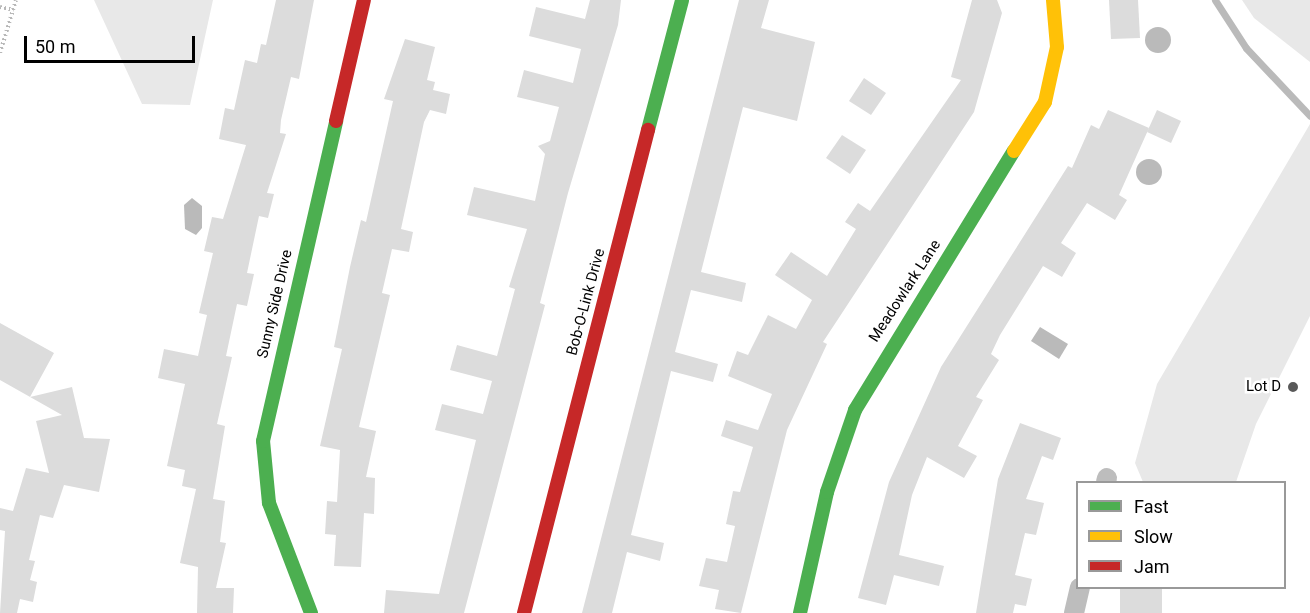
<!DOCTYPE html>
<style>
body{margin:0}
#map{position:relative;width:1310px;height:613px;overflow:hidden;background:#fff;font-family:Roboto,sans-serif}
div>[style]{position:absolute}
.green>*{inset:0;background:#e8e8e8}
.water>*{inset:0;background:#bababa}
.round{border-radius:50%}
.stream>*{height:7px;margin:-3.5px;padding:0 3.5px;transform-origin:3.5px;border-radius:3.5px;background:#bababa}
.building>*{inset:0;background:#dcdcdc}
.path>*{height:4px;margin-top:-2px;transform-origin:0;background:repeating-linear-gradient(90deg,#b8b8b8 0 1.5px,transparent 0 4.5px)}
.street>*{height:20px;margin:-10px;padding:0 10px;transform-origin:10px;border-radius:10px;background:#bdbdbd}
.fast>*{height:14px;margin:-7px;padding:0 7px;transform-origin:7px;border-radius:7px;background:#4caf50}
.slow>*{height:14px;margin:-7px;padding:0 7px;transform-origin:7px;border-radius:7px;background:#ffc107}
.jam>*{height:14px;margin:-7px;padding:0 7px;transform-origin:7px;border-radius:7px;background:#c62828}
.dots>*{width:16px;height:16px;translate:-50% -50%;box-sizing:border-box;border:3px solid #fff;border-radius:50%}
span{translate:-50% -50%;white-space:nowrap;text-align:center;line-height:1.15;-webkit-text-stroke:5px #fff;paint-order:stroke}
.street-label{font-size:15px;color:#000}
.poi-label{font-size:15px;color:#000}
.right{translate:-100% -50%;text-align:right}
.legend{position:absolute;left:1076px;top:481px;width:210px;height:108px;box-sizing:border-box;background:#fff;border:2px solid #999;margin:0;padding:8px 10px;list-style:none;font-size:18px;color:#000}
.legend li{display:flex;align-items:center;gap:12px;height:30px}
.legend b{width:30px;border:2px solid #999}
.scale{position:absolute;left:24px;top:36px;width:171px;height:27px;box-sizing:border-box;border:3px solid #000;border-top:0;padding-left:8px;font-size:18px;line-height:21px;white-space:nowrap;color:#000;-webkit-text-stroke:4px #fff;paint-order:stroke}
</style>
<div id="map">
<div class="green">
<i style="clip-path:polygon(94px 0,213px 0,190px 105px,142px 104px)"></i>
<i style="clip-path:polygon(1242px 0,1310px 0,1310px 62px,1254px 18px)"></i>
<i style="clip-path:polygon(1310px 124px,1310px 316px,1256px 424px,1236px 482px,1143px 482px,1135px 463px,1157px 384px)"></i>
</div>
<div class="water">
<i class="round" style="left:1145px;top:27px;width:26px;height:26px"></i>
<i class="round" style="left:1136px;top:159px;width:26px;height:26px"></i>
<i style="clip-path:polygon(192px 198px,202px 206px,202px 228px,196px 235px,185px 229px,184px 205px)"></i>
<i style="clip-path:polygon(1040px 327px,1068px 344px,1059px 359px,1031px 341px)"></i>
</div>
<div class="stream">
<i style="left:1215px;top:0;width:57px;rotate:57.1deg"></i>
<i style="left:1246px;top:48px;width:93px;rotate:46.7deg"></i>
</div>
<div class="building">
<i style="clip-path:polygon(276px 0,314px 0,299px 79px,291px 77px,281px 120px,280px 133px,286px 134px,267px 193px,274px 194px,268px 218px,259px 216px,247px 273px,254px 274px,247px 306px,237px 304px,226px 356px,232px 357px,217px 424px,225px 426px,213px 499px,225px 501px,220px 542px,226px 543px,216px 588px,234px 588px,233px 613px,197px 613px,198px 567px,180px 563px,196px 489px,182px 486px,185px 470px,167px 466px,185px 384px,158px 378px,164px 349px,198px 356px,207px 315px,199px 313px,213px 253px,204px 251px,212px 217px,223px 219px,246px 145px,219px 139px,225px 108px,234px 110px,245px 60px,257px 63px,261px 44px,266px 45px)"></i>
<i style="clip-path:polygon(590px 0,621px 0,618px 25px,568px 193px,540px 303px,545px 305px,464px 613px,384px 613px,386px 590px,439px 594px,476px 440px,435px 430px,442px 404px,483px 414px,492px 381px,450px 370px,457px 345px,497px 356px,515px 289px,509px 287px,527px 229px,467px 215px,474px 187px,535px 201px,545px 154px,538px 146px,550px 141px,559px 107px,517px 97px,524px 70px,573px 83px,581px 49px,529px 36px,536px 7px,585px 19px)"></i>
<i style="clip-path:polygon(739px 0,769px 0,761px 28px,815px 42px,797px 121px,743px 107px,701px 272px,746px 283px,742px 302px,691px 290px,675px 352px,718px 364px,713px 382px,671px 371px,631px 535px,664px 543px,660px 561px,627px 552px,612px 613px,582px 613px)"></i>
<i style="clip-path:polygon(972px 0,997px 0,1002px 13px,974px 112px,823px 342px,827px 344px,787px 430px,741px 613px,715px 609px,719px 590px,699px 586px,706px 558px,727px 562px,735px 526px,726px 524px,733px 491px,740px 492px,753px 447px,721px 436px,726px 420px,758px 430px,772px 394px,728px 376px,737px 351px,748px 355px,768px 315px,796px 329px,812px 300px,775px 275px,791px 252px,827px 276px,856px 229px,845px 222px,858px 203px,870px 211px,961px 80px,951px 77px)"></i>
<i style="clip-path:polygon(1109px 0,1138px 0,1140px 38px,1111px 39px)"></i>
<i style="clip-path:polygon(405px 39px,435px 47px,427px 80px,435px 82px,433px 90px,450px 94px,446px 114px,430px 110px,424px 122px,401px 229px,413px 232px,409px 252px,392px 249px,382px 293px,390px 295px,359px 427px,376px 431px,366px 477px,375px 478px,374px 514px,364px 513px,361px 567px,334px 566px,336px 535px,325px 534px,327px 501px,337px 502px,340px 450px,320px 446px,342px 349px,334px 347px,350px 267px,361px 220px,366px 222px,393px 101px,384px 99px)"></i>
<i style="clip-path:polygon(864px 78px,886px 93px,871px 115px,849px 101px)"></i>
<i style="clip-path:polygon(1108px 110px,1149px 128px,1119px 195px,1127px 200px,1115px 220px,1087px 203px,1061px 243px,1076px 253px,1062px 277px,1043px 266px,1000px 335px,991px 354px,999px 360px,976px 397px,983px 400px,958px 446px,977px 456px,964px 478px,927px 457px,912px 495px,899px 555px,944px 566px,939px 586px,894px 575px,886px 605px,858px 598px,889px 482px,941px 367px,1068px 166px,1072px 168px,1091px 125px,1099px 129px)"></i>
<i style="clip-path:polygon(1157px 110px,1181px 121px,1171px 143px,1147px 132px)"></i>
<i style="clip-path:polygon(842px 135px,866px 150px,850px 174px,826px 158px)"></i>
<i style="clip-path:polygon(0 323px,54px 353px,30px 397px,72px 387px,84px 438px,110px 439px,99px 492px,64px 485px,53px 518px,40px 515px,29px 560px,35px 561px,30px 580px,37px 582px,33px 602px,20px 599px,17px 613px,0 613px,5px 531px,0 530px,0 508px,13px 511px,26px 468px,49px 473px,36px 421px,62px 415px,0 380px)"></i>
<i style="clip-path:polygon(1020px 423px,1061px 438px,1053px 460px,1042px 456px,1026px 499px,1044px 503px,1036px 535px,1025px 533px,1015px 575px,1032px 579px,1026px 606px,1015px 604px,1013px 613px,976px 613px,998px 479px)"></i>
<i style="clip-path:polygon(1120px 588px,1162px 588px,1162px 613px,1120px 613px)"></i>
</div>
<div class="path">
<i style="left:0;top:7px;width:14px;rotate:12deg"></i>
<i style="left:0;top:53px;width:55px;rotate:-73.2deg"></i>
</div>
<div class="street">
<i style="left:1106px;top:482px;width:4px;rotate:-76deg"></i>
<i style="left:1074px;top:613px;width:26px;rotate:-77deg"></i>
</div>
<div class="fast">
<i style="left:648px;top:130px;width:134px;rotate:-75.3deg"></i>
<i style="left:311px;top:613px;width:118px;rotate:-110.9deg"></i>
<i style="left:269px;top:503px;width:62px;rotate:-95.5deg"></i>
<i style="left:263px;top:441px;width:328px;rotate:-77.1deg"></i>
<i style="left:800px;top:613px;width:124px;rotate:-77.4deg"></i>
<i style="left:827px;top:492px;width:87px;rotate:-71.1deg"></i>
<i style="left:855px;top:410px;width:304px;rotate:-58.5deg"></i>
</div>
<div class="slow">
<i style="left:1014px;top:151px;width:58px;rotate:-57.7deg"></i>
<i style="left:1045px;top:102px;width:56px;rotate:-77.7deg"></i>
<i style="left:1057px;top:47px;width:47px;rotate:-94.9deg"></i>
</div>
<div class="jam">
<i style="left:336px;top:121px;width:124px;rotate:-77deg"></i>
<i style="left:524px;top:613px;width:499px;rotate:-75.6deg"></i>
</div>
<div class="dots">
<i style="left:1293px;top:387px;background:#595959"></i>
</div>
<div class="street-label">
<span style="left:905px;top:291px;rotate:-57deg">Meadowlark Lane</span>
<span style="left:586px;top:302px;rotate:-75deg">Bob-O-Link Drive</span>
<span style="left:275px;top:304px;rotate:-77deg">Sunny Side Drive</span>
</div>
<div class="poi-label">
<span class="right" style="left:1281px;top:387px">Lot D</span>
</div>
<ul class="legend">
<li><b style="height:8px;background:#4caf50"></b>Fast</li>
<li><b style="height:8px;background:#ffc107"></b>Slow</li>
<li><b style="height:8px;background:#c62828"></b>Jam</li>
</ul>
<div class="scale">50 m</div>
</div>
